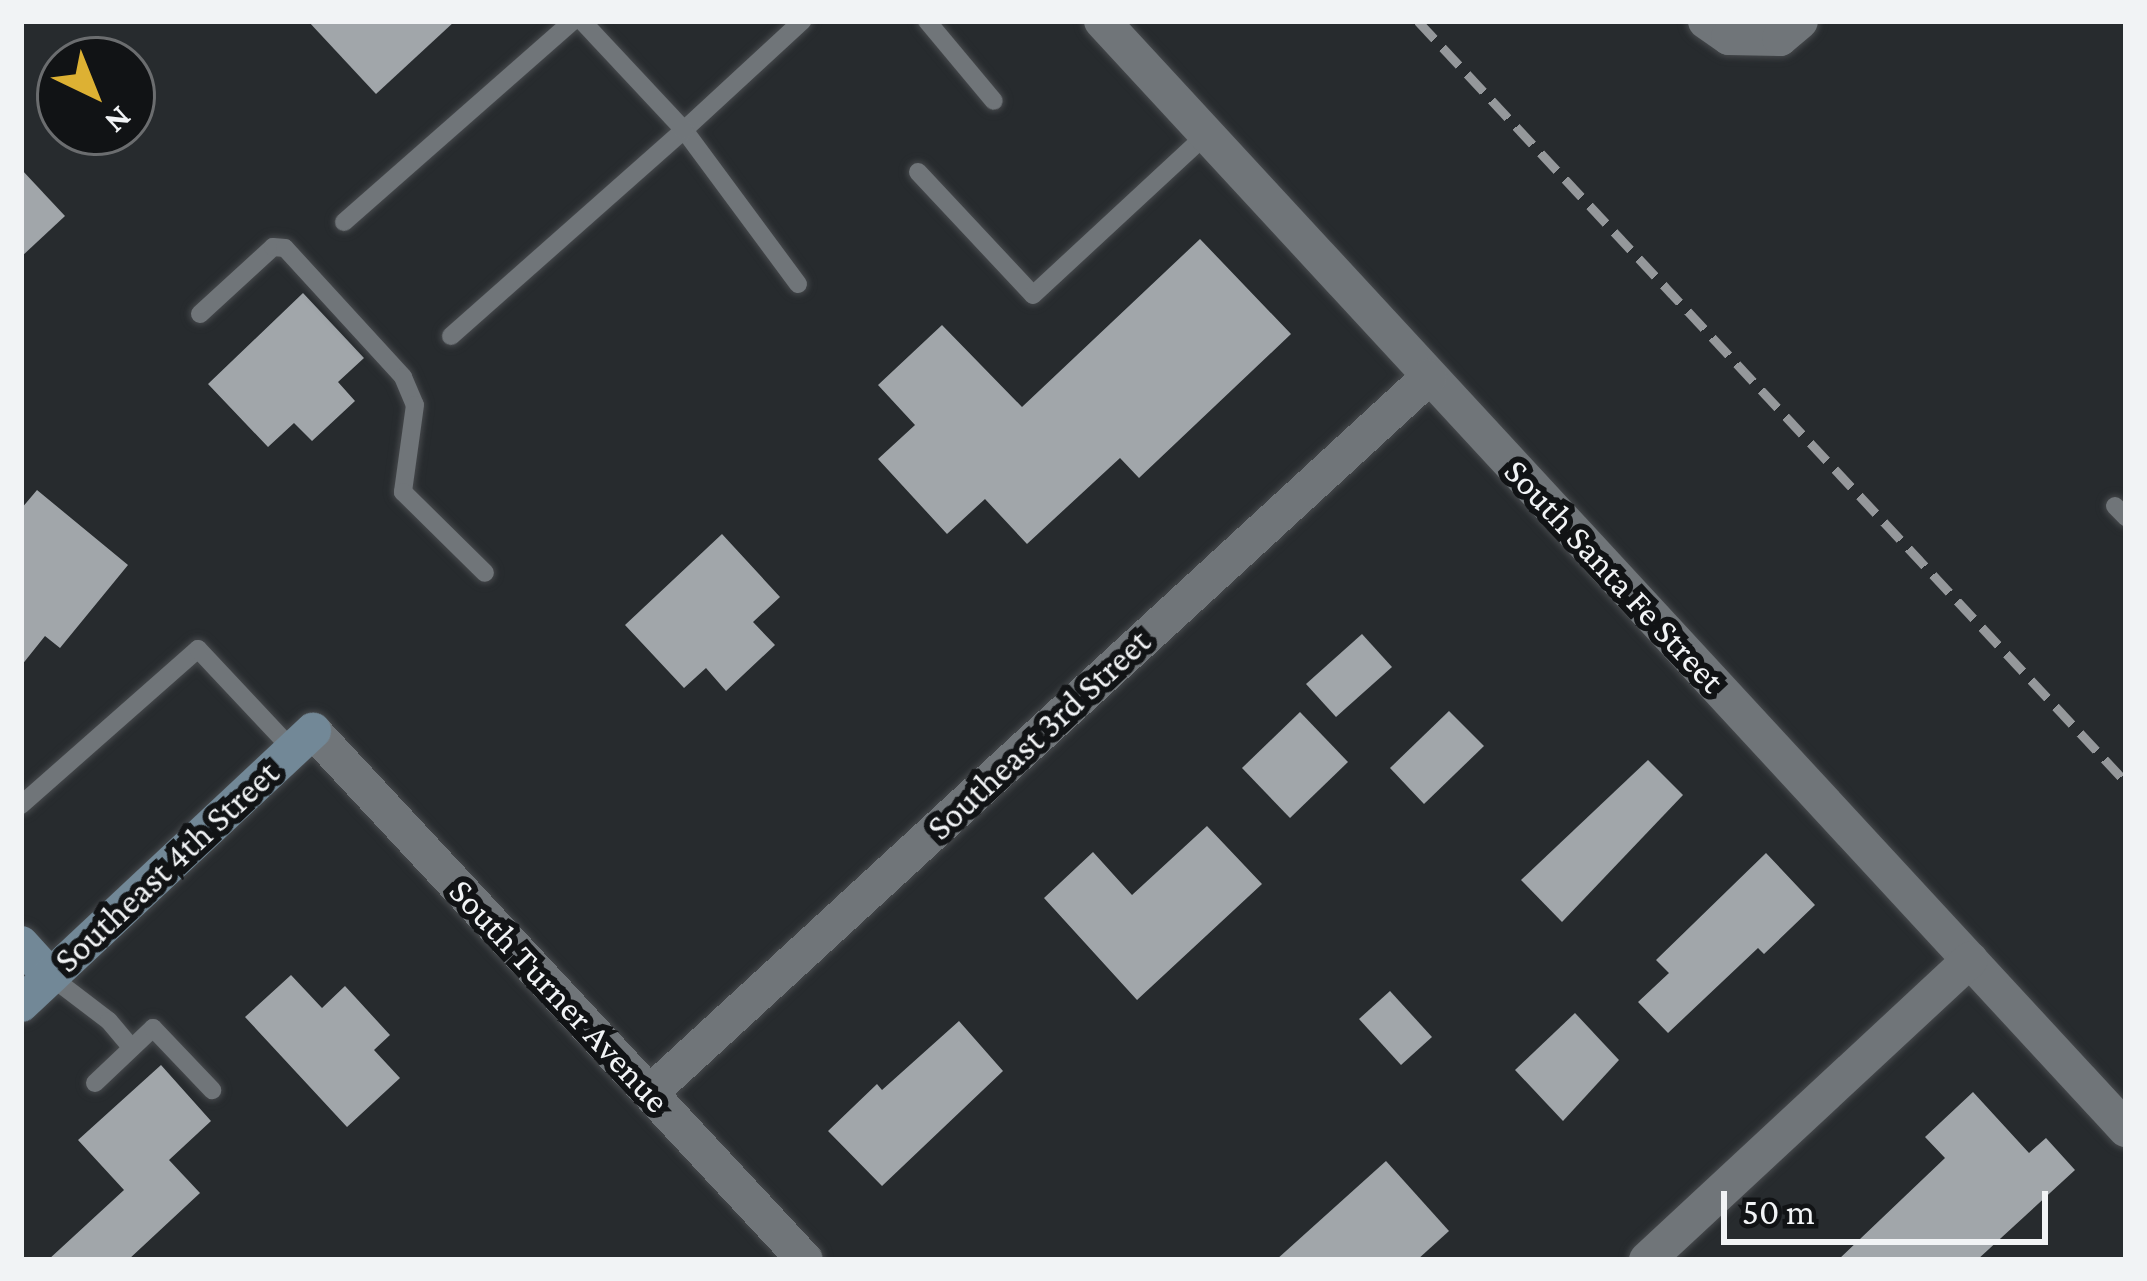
<!DOCTYPE html>
<style>
body{margin:0}
#map{position:relative;width:2147px;height:1281px;overflow:hidden;background:#272b2e;font-family:"Crimson Pro",serif}
div>[style]{position:absolute}
.building>*{inset:0;background:#a1a6aa}
.roads{filter:drop-shadow(0 0 3px #46494c) drop-shadow(0 0 3px #46494c)}
.lane>*{height:18px;margin:-9px;padding:0 9px;transform-origin:9px;border-radius:9px;background:#707579}
.street>*{height:36px;margin:-18px;padding:0 18px;transform-origin:18px;border-radius:18px;background:#707579}
.secondary>*{height:36px;margin:-18px;padding:0 18px;transform-origin:18px;border-radius:18px;background:#728897}
.rail>*{height:9px;margin-top:-4.5px;transform-origin:0;background:repeating-linear-gradient(90deg,#95989b 0 24px,transparent 0 36px)}
span{translate:-50% -50%;white-space:nowrap;text-align:center;line-height:1.15;-webkit-text-stroke:12px #111315;paint-order:stroke}
.street-label{font-size:36px;color:#f1f3f5}
.frame{position:absolute;inset:0;border:24px solid #f1f3f5;pointer-events:none}
.north{position:absolute;left:36px;top:36px;width:120px;height:120px;box-sizing:border-box;background:#111315;border:3px solid #6b6d6f;border-radius:50%;rotate:137deg;font-size:33px;font-weight:700;line-height:48px;text-align:center;color:#f1f3f5}
.north::after{content:'';display:block;margin:auto;width:42px;height:54px;background:#ddb133;clip-path:polygon(50% 0,100% 100%,50% 72%,0 100%)}
.scale{position:absolute;left:1721px;top:1191px;width:327px;height:54px;box-sizing:border-box;border:6px solid #f1f3f5;border-top:0;padding-left:15px;font-size:36px;line-height:42px;white-space:nowrap;color:#f1f3f5;-webkit-text-stroke:9px #111315;paint-order:stroke}
</style>
<div id="map">
<div class="building">
<i style="clip-path:polygon(308px 21px,455px 21px,376px 94px)"></i>
<i style="clip-path:polygon(21px 169px,65px 216px,21px 257px)"></i>
<i style="clip-path:polygon(1200px 239px,1291px 334px,1139px 478px,1120px 458px,1027px 544px,985px 499px,947px 534px,878px 459px,915px 425px,878px 385px,942px 325px,1022px 407px)"></i>
<i style="clip-path:polygon(303px 293px,364px 358px,338px 382px,355px 401px,312px 441px,294px 423px,268px 447px,208px 384px)"></i>
<i style="clip-path:polygon(37px 490px,128px 565px,60px 648px,45px 636px,21px 666px,21px 509px)"></i>
<i style="clip-path:polygon(722px 534px,780px 597px,753px 622px,775px 645px,726px 691px,706px 668px,684px 688px,625px 625px)"></i>
<i style="clip-path:polygon(1362px 634px,1392px 667px,1336px 717px,1306px 684px)"></i>
<i style="clip-path:polygon(1449px 711px,1484px 746px,1424px 804px,1390px 768px)"></i>
<i style="clip-path:polygon(1300px 712px,1348px 762px,1290px 818px,1242px 768px)"></i>
<i style="clip-path:polygon(1648px 760px,1683px 795px,1562px 922px,1521px 880px)"></i>
<i style="clip-path:polygon(1207px 826px,1262px 884px,1137px 1000px,1044px 898px,1093px 852px,1132px 895px)"></i>
<i style="clip-path:polygon(1766px 853px,1815px 905px,1764px 954px,1758px 948px,1668px 1033px,1638px 1002px,1669px 973px,1656px 960px)"></i>
<i style="clip-path:polygon(291px 975px,322px 1008px,345px 986px,390px 1035px,374px 1050px,400px 1078px,347px 1127px,245px 1017px)"></i>
<i style="clip-path:polygon(1390px 991px,1432px 1037px,1401px 1065px,1359px 1019px)"></i>
<i style="clip-path:polygon(1575px 1013px,1619px 1060px,1563px 1121px,1515px 1070px)"></i>
<i style="clip-path:polygon(959px 1021px,1003px 1071px,882px 1186px,828px 1131px,877px 1084px,882px 1090px)"></i>
<i style="clip-path:polygon(161px 1065px,211px 1121px,169px 1160px,200px 1193px,128px 1260px,48px 1260px,124px 1190px,78px 1140px)"></i>
<i style="clip-path:polygon(1973px 1092px,2029px 1153px,2046px 1138px,2075px 1170px,1977px 1260px,1838px 1260px,1945px 1158px,1925px 1137px)"></i>
<i style="clip-path:polygon(1386px 1161px,1449px 1231px,1417px 1260px,1276px 1260px)"></i>
</div>
<div class="roads">
<div class="lane">
<i style="left:927px;top:21px;width:104px;rotate:50.1deg"></i>
<i style="left:918px;top:172px;width:168px;rotate:46.9deg"></i>
<i style="left:1033px;top:295px;width:236px;rotate:-42.8deg"></i>
<i style="left:344px;top:222px;width:305px;rotate:-41.3deg"></i>
<i style="left:798px;top:284px;width:192px;rotate:-126.5deg"></i>
<i style="left:684px;top:130px;width:161px;rotate:-42.7deg"></i>
<i style="left:200px;top:314px;width:99px;rotate:-42.5deg"></i>
<i style="left:273px;top:247px;width:12px;rotate:5deg"></i>
<i style="left:285px;top:248px;width:175px;rotate:47.5deg"></i>
<i style="left:403px;top:377px;width:30px;rotate:67deg"></i>
<i style="left:415px;top:405px;width:88px;rotate:97.9deg"></i>
<i style="left:403px;top:492px;width:115px;rotate:44.6deg"></i>
<i style="left:451px;top:336px;width:311px;rotate:-41.5deg"></i>
<i style="left:684px;top:130px;width:149px;rotate:-133.1deg"></i>
<i style="left:2115px;top:506px;width:16px;rotate:45deg"></i>
<i style="left:21px;top:805px;width:236px;rotate:-41.4deg"></i>
<i style="left:198px;top:649px;width:139px;rotate:46.8deg"></i>
<i style="left:50px;top:976px;width:74px;rotate:37.3deg"></i>
<i style="left:109px;top:1021px;width:35px;rotate:50deg"></i>
<i style="left:95px;top:1083px;width:80px;rotate:-43.5deg"></i>
<i style="left:153px;top:1028px;width:86px;rotate:46.4deg"></i>
</div>
<div class="street">
<i style="left:1102px;top:21px;width:1509px;rotate:47.26deg"></i>
<i style="left:1706px;top:21px;width:28px;rotate:35deg"></i>
<i style="left:1729px;top:37px;width:51px;rotate:1.1deg"></i>
<i style="left:1780px;top:38px;width:26px;rotate:-40deg"></i>
<i style="left:313px;top:731px;width:722px;rotate:47.08deg"></i>
<i style="left:650px;top:1093px;width:1058px;rotate:-42.59deg"></i>
<i style="left:1647px;top:1260px;width:441px;rotate:-42.9deg"></i>
</div>
<div class="secondary">
<i style="left:21px;top:944px;width:43px;rotate:47.8deg"></i>
<i style="left:21px;top:1004px;width:400px;rotate:-43.1deg"></i>
</div>
</div>
<div class="rail">
<i style="left:1418px;top:21px;width:1039px;rotate:47.07deg"></i>
</div>
<div class="street-label">
<span style="left:1614px;top:576px;rotate:47deg">South Santa Fe Street</span>
<span style="left:1039px;top:735px;rotate:-43deg">Southeast 3rd Street</span>
<span style="left:167px;top:867px;rotate:-43deg">Southeast 4th Street</span>
<span style="left:559px;top:996px;rotate:47deg">South Turner Avenue</span>
</div>
<div class="frame"></div>
<div class="north">N</div>
<div class="scale">50 m</div>
</div>
